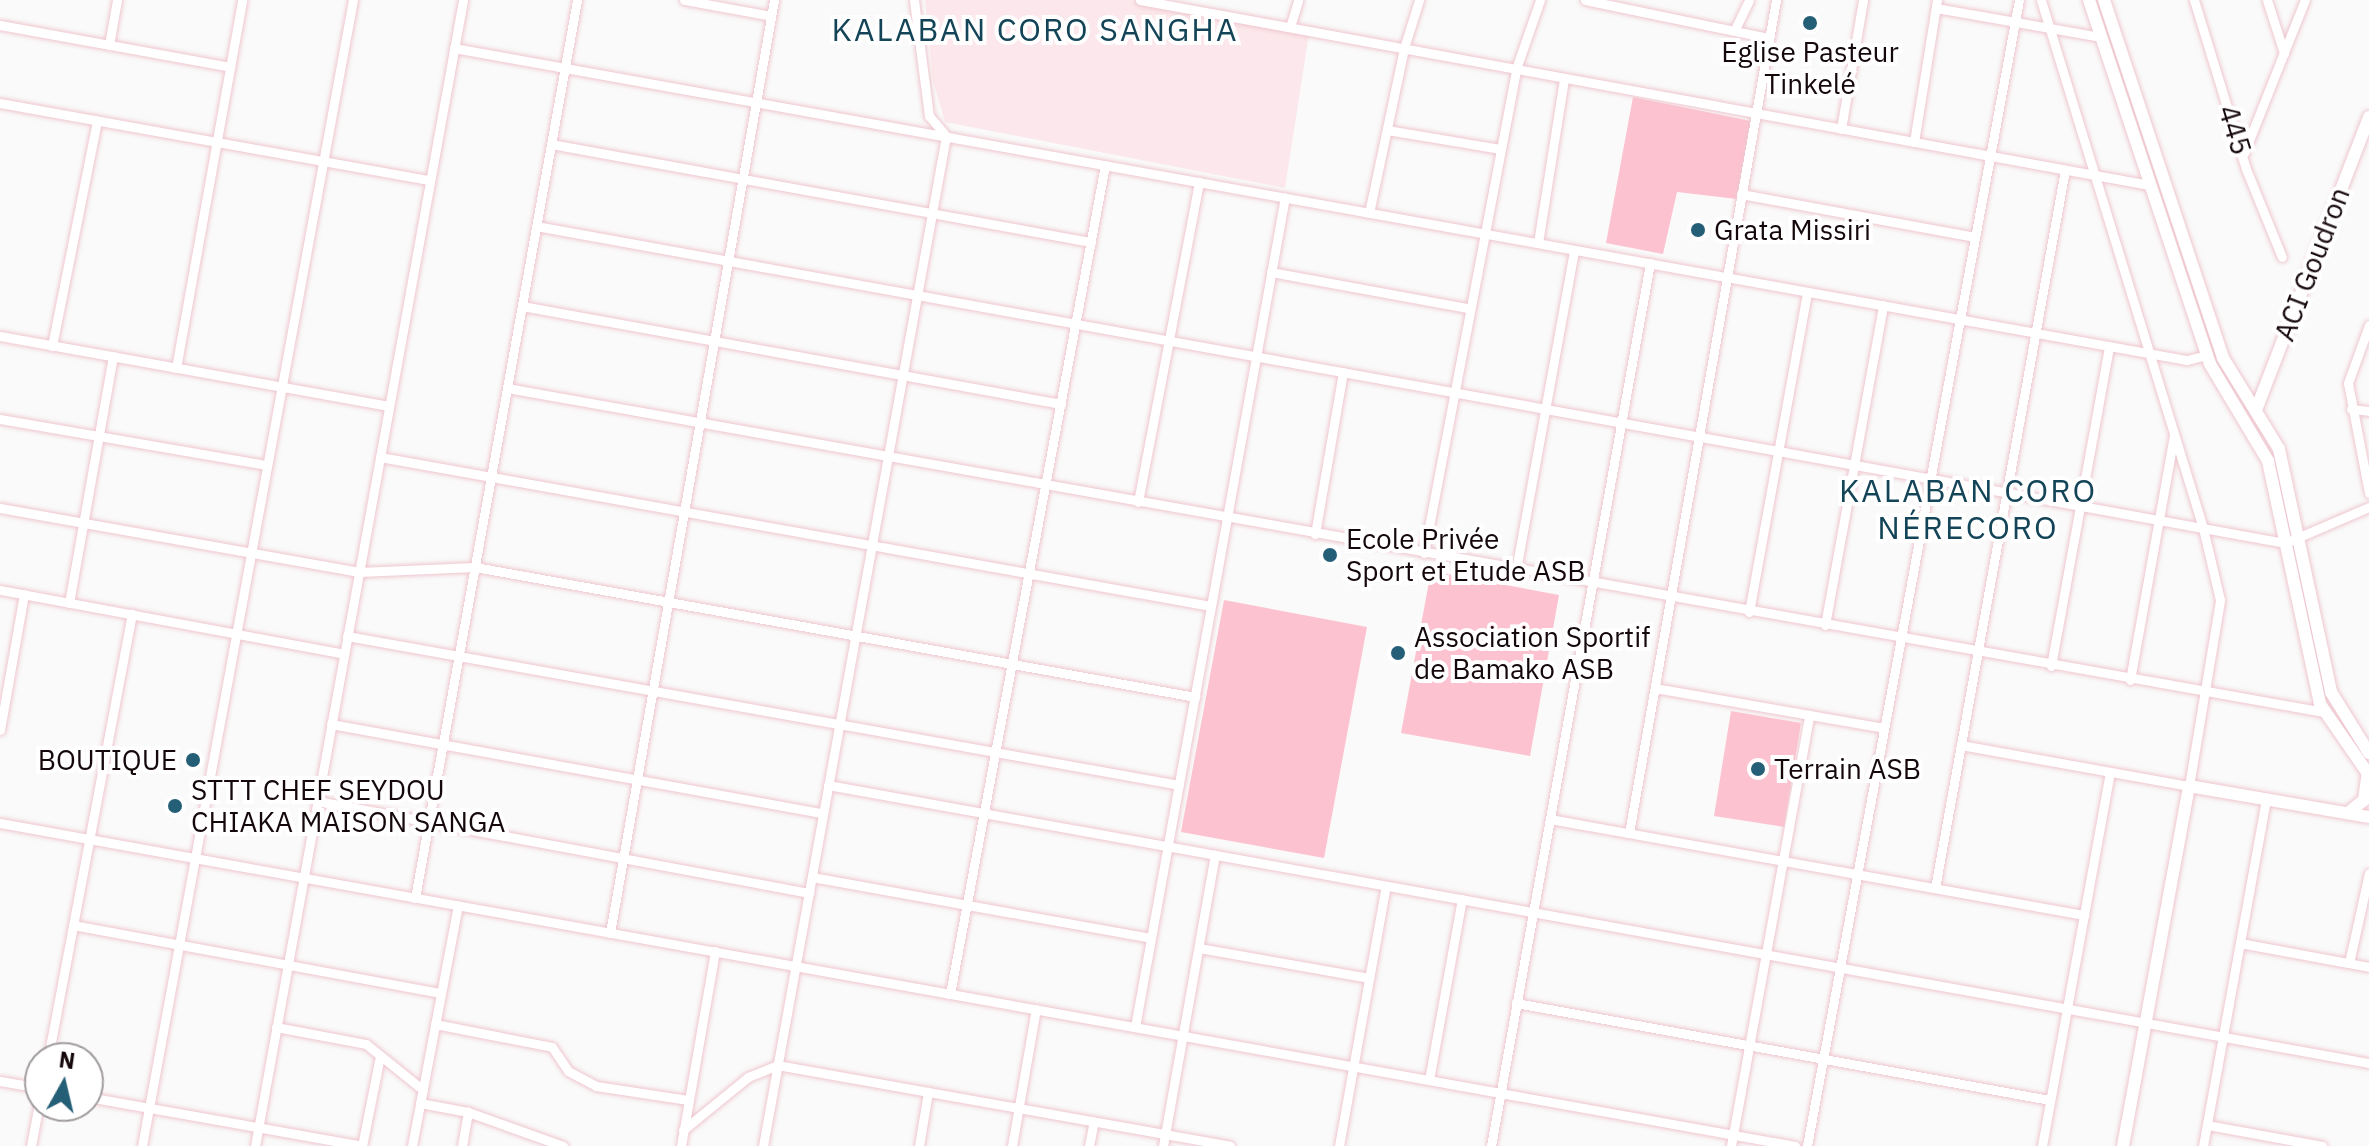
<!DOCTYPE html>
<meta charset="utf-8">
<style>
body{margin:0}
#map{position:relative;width:2369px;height:1146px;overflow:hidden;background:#fafafa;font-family:"IBM Plex Sans",sans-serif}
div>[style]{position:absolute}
.built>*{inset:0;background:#fce8ec}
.green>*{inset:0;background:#fdc2cf}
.roads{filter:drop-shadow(0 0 2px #eec7cf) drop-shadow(0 0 2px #eec7cf)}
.street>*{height:9px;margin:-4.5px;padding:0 4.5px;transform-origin:4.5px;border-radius:4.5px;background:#fff}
.secondary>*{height:12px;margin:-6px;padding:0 6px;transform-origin:6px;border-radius:6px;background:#fff}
.dots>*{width:22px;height:22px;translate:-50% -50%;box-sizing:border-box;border:4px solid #fff;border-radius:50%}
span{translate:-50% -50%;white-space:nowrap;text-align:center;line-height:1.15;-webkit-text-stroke:8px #fff;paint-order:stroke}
.poi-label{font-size:28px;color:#15080b}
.left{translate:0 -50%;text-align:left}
.right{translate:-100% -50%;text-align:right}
.street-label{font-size:28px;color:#15080b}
.quarter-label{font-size:32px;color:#144457;letter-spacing:2px}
.north{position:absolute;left:24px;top:1042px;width:80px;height:80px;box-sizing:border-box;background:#fff;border:2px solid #a19c9d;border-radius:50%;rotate:8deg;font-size:22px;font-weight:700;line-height:32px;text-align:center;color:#15080b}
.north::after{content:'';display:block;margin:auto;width:28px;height:36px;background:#245f77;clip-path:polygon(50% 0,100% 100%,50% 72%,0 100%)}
</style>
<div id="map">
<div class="built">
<i style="clip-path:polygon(925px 0,1131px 0,1309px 34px,1285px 188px,945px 122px,933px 81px)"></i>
</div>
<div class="green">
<i style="clip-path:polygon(1633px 97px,1751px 121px,1737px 199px,1677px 192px,1663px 254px,1606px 243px)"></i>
<i style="clip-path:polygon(1431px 571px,1559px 595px,1530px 756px,1401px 733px)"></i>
<i style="clip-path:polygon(1224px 600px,1367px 627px,1324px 858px,1181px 832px)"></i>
<i style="clip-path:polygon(1731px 711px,1801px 723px,1784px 827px,1714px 816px)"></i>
</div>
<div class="roads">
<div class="street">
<i style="left:684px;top:0;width:88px;rotate:10.4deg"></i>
<i style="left:1140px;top:0;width:1026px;rotate:10.39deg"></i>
<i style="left:1585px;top:0;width:187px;rotate:11.7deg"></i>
<i style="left:2194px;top:0;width:177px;rotate:72.9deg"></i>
<i style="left:2246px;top:169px;width:95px;rotate:67.8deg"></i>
<i style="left:2267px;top:0;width:56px;rotate:72.2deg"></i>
<i style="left:1936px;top:8px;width:168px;rotate:10deg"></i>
<i style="left:0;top:25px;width:234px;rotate:10.3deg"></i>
<i style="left:1290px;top:27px;width:28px;rotate:-73deg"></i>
<i style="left:1734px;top:31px;width:34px;rotate:-64deg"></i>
<i style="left:109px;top:45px;width:46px;rotate:-79.9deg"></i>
<i style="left:454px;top:48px;width:1761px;rotate:10.21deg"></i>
<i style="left:2187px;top:360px;width:21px;rotate:-14deg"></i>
<i style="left:0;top:103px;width:437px;rotate:10.2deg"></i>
<i style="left:1841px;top:129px;width:131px;rotate:-80.3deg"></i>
<i style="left:1387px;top:130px;width:115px;rotate:9.5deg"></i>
<i style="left:1914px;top:142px;width:144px;rotate:-80.8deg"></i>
<i style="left:551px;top:144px;width:549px;rotate:10.29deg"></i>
<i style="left:2244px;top:153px;width:165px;rotate:-68.3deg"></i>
<i style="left:1741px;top:194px;width:238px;rotate:10.4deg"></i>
<i style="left:1369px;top:213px;width:169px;rotate:-78deg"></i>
<i style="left:1404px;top:48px;width:50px;rotate:-72.6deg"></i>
<i style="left:536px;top:226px;width:1777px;rotate:10.27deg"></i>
<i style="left:2285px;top:543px;width:91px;rotate:-23.2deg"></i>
<i style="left:1538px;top:243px;width:167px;rotate:-81deg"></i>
<i style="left:1271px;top:272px;width:200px;rotate:10.4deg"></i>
<i style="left:522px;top:306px;width:548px;rotate:10.3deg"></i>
<i style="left:2369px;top:325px;width:62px;rotate:109.9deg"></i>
<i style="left:2348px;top:383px;width:112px;rotate:79.2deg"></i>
<i style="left:0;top:336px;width:395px;rotate:10.2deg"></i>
<i style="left:52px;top:346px;width:230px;rotate:-78.7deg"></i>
<i style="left:176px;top:368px;width:374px;rotate:-79.8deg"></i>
<i style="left:507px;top:388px;width:1847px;rotate:10.11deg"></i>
<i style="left:2351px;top:409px;width:18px;rotate:6deg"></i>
<i style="left:0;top:419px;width:271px;rotate:9.8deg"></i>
<i style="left:380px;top:457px;width:844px;rotate:10.17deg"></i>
<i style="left:1138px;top:502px;width:326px;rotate:-79.2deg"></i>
<i style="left:0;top:508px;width:365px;rotate:10.1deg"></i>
<i style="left:359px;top:572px;width:116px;rotate:-2.5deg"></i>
<i style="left:475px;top:567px;width:732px;rotate:10.23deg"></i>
<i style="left:1315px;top:534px;width:164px;rotate:-80.2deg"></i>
<i style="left:1424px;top:553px;width:493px;rotate:-79.2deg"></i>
<i style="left:1516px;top:69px;width:73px;rotate:-70.8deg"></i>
<i style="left:1516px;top:570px;width:325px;rotate:-79.7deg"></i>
<i style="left:0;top:590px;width:350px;rotate:10.5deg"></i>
<i style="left:69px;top:603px;width:251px;rotate:-79.9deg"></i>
<i style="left:1749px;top:612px;width:325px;rotate:-79.7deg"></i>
<i style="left:1825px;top:625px;width:325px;rotate:-79.7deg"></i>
<i style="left:347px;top:636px;width:845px;rotate:10.15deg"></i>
<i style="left:2051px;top:666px;width:325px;rotate:-79.7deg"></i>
<i style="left:2130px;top:680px;width:248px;rotate:-79.8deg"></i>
<i style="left:1655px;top:688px;width:232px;rotate:9.9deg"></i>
<i style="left:331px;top:724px;width:500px;rotate:10.3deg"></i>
<i style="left:0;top:730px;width:138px;rotate:-80deg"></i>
<i style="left:1961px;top:745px;width:232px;rotate:10.2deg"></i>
<i style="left:2189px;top:786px;width:189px;rotate:-80.5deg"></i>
<i style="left:2220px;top:600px;width:74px;rotate:-103.3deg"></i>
<i style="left:2203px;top:528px;width:552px;rotate:-107.06deg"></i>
<i style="left:828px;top:785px;width:1566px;rotate:10.23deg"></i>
<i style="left:317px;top:801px;width:501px;rotate:10.59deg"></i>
<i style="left:1550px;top:819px;width:543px;rotate:10.19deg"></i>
<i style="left:0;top:823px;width:1824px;rotate:10.2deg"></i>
<i style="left:1629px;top:833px;width:846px;rotate:-79.99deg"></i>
<i style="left:812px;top:877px;width:344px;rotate:10.2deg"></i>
<i style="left:1935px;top:888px;width:730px;rotate:-79.74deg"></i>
<i style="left:415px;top:898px;width:912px;rotate:-79.77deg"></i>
<i style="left:73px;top:925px;width:374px;rotate:10.5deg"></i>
<i style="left:610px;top:933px;width:947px;rotate:-80.03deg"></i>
<i style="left:2240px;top:943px;width:131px;rotate:10.5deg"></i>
<i style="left:1199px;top:948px;width:173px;rotate:10deg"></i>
<i style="left:2349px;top:963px;width:92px;rotate:-77.5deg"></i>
<i style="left:950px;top:994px;width:843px;rotate:-79.41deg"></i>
<i style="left:1516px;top:1003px;width:543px;rotate:10.3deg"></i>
<i style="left:435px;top:1024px;width:119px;rotate:11.1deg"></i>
<i style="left:552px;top:1047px;width:29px;rotate:56deg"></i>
<i style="left:568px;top:1071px;width:32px;rotate:28deg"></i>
<i style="left:596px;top:1086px;width:93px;rotate:8.7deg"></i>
<i style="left:276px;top:1027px;width:92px;rotate:10.7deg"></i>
<i style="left:366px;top:1044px;width:73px;rotate:38.9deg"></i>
<i style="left:1135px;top:1027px;width:843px;rotate:-79.76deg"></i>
<i style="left:48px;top:1058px;width:452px;rotate:-79.3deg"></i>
<i style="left:1429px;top:1080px;width:184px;rotate:-79.7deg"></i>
<i style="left:0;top:1081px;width:41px;rotate:9.9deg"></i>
<i style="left:88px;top:1097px;width:278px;rotate:10.1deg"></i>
<i style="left:420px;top:1103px;width:49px;rotate:10.6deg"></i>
<i style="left:468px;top:1112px;width:101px;rotate:19.7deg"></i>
<i style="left:2207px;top:1125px;width:117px;rotate:10.3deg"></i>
<i style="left:683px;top:1130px;width:84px;rotate:-39.2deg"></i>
<i style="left:748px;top:1077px;width:31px;rotate:-22deg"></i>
<i style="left:777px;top:1065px;width:460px;rotate:10.1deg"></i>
<i style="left:31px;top:1146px;width:49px;rotate:-79.4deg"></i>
<i style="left:142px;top:1146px;width:1165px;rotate:-79.57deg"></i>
<i style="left:255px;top:1146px;width:1165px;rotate:-79.71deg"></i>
<i style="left:362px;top:1146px;width:92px;rotate:-78.7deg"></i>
<i style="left:412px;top:1146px;width:245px;rotate:-79.2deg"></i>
<i style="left:462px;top:1146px;width:35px;rotate:-80deg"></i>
<i style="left:681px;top:1146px;width:198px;rotate:-80.1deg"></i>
<i style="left:763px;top:1146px;width:1026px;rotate:-79.73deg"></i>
<i style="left:946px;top:136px;width:26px;rotate:-130deg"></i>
<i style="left:929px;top:116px;width:117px;rotate:-97.4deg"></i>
<i style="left:919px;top:1146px;width:55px;rotate:-80.5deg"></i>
<i style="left:1012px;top:1146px;width:139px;rotate:-80.1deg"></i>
<i style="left:1089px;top:1146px;width:25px;rotate:-79deg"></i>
<i style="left:1163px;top:1146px;width:296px;rotate:-79.9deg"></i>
<i style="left:1339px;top:1146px;width:264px;rotate:-79.8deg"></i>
<i style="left:1491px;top:1146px;width:897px;rotate:-79.79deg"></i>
<i style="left:1731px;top:1146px;width:438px;rotate:-79.7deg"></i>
<i style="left:1807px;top:1146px;width:1165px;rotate:-79.52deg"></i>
<i style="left:2042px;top:1146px;width:380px;rotate:-79.7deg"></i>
<i style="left:2203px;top:1146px;width:354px;rotate:-79.7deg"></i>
</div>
<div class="secondary">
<i style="left:2089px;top:0;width:384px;rotate:71.6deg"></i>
<i style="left:2210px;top:364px;width:113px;rotate:59.1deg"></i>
<i style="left:2268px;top:461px;width:249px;rotate:77.9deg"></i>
<i style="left:2320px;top:704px;width:86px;rotate:55.4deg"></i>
<i style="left:2104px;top:0;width:377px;rotate:71.6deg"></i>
<i style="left:2223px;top:358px;width:107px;rotate:58.4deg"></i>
<i style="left:2279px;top:449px;width:249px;rotate:77.9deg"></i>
<i style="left:2331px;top:692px;width:72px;rotate:58.1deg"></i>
<i style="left:2256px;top:410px;width:314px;rotate:-68.9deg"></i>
<i style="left:2348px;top:813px;width:21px;rotate:-39deg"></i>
<i style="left:2364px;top:800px;width:27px;rotate:-82deg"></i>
<i style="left:2123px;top:1146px;width:366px;rotate:-79.6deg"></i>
<i style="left:2189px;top:786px;width:183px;rotate:9.8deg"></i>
</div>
</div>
<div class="dots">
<i style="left:1810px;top:23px;background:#245f77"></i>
<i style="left:1698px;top:230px;background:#245f77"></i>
<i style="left:1330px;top:555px;background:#245f77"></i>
<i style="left:1398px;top:653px;background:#245f77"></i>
<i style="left:193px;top:760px;background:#245f77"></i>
<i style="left:1758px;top:769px;background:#245f77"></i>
<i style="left:175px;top:806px;background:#245f77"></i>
</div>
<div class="poi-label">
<span style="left:1810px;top:68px">Eglise Pasteur<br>Tinkelé</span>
<span class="left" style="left:1714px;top:230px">Grata Missiri</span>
<span class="left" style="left:1346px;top:555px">Ecole Privée<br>Sport et Etude ASB</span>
<span class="left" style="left:1414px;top:653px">Association Sportif<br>de Bamako ASB</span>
<span class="right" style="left:177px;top:760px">BOUTIQUE</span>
<span class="left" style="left:1774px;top:769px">Terrain ASB</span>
<span class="left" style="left:191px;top:806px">STTT CHEF SEYDOU<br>CHIAKA MAISON SANGA</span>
</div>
<div class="street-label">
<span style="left:2235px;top:130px;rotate:73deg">445</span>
<span style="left:2312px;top:264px;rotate:-69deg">ACI Goudron</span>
</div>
<div class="quarter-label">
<span style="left:1035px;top:29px">KALABAN CORO SANGHA</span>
<span style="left:1968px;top:509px">KALABAN CORO<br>NÉRECORO</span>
</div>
<div class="north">N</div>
</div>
